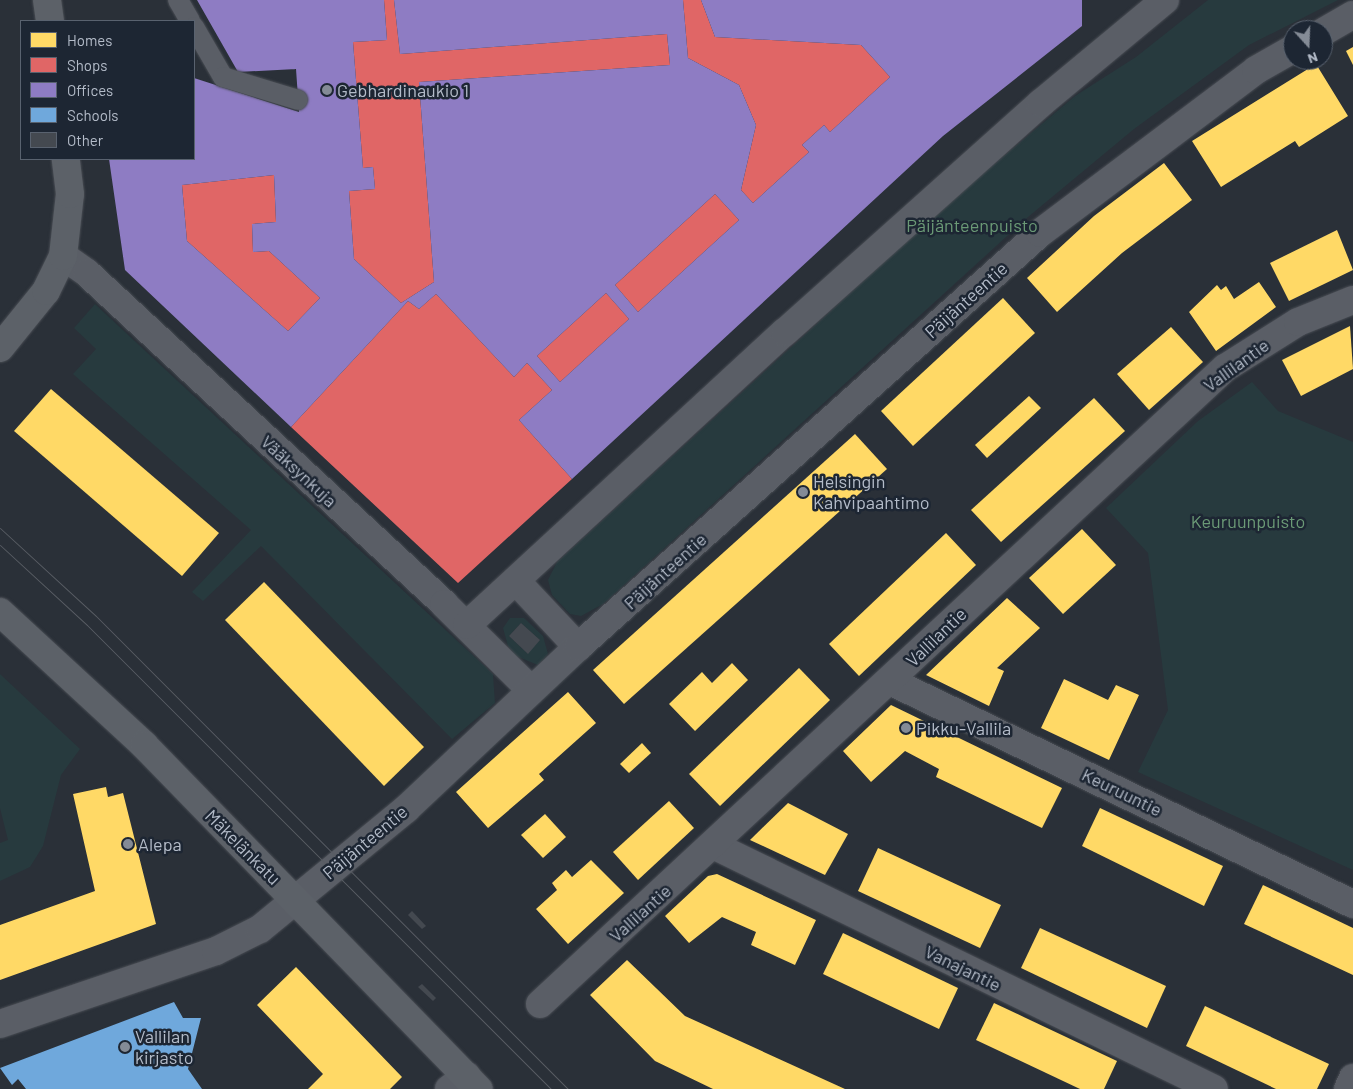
<!DOCTYPE html>
<meta charset="utf-8">
<style>
body{margin:0}
#map{position:relative;width:1353px;height:1089px;overflow:hidden;background:#2a3038;font-family:Barlow,sans-serif}
div>[style]{position:absolute}
.green>*{inset:0;background:#273a3e}
.homes>*{inset:0;background:#ffd966}
.shops>*{inset:0;background:#e06666}
.offices>*{inset:0;background:#8e7cc3}
.schools>*{inset:0;background:#6fa8dc}
.building>*{inset:0;background:#444950}
.roads{filter:drop-shadow(0 0 1px #484c53) drop-shadow(0 0 1px #484c53)}
.pedestrian>*{height:20px;margin:-10px;padding:0 10px;transform-origin:10px;border-radius:10px;background:#5a5e66}
.minor>*{height:28px;margin:-14px;padding:0 14px;transform-origin:14px;border-radius:14px;background:#5a5e66}
.primary>*{height:28px;margin:-14px;padding:0 14px;transform-origin:14px;border-radius:14px;background:#5c6168}
.tram>*{height:1px;margin:-0.5px;padding:0 0.5px;transform-origin:0.5px;border-radius:0.5px;background:#595d64}
.dots>*{width:14px;height:14px;translate:-50% -50%;box-sizing:border-box;border:2px solid #1d2633;border-radius:50%}
span{translate:-50% -50%;white-space:nowrap;text-align:center;line-height:1.15;-webkit-text-stroke:5px #1d2633;paint-order:stroke}
.poi-label{font-size:18px;color:#b4bcc9}
.left{translate:0 -50%;text-align:left}
.park-label{font-size:18px;color:#6b9a76}
.street-label{font-size:18px;color:#b4bcc9}
.legend{position:absolute;left:20px;top:20px;width:175px;height:140px;box-sizing:border-box;background:#1d2633;border:1px solid #59626f;margin:0;padding:6px 9px;list-style:none;font-size:15px;color:#b4bcc9}
.legend li{display:flex;align-items:center;gap:10px;height:25px}
.legend b{width:25px;border:1px solid #59626f}
.north{position:absolute;left:1283px;top:20px;width:50px;height:50px;box-sizing:border-box;background:#1d2633;border:1px solid #59626f;border-radius:50%;rotate:160deg;font-size:14px;font-weight:700;line-height:20px;text-align:center;color:#b4bcc9}
.north::after{content:'';display:block;margin:auto;width:18px;height:22px;background:#848b96;clip-path:polygon(50% 0,100% 100%,50% 72%,0 100%)}
</style>
<div id="map">
<div class="green">
<i style="clip-path:polygon(1208px 0,1338px 0,1249px 45px,1134px 129px,1028px 217px,603px 604px,581px 616px,570px 614px,552px 595px,548px 580px,557px 562px,955px 197px,1075px 96px,1136px 57px)"></i>
<i style="clip-path:polygon(95px 304px,493px 674px,495px 703px,452px 739px,261px 546px,203px 601px,192px 592px,251px 530px,73px 374px,96px 349px,74px 328px)"></i>
<i style="clip-path:polygon(1252px 382px,1278px 411px,1353px 442px,1353px 870px,1138px 772px,1168px 710px,1148px 553px,1106px 508px,1198px 421px)"></i>
<i style="clip-path:polygon(evenodd,510px 618px,524px 618px,543px 636px,548px 654px,538px 665px,516px 656px,508px 646px,503px 628px,510px 618px,521px 623px,540px 640px,527px 653px,509px 636px,521px 623px)"></i>
<i style="clip-path:polygon(0 674px,80px 749px,61px 775px,43px 846px,30px 867px,0 881px,0 843px,8px 840px,0 808px)"></i>
</div>
<div class="homes">
<i style="clip-path:polygon(1353px 47px,1353px 65px,1346px 51px)"></i>
<i style="clip-path:polygon(1316px 64px,1348px 116px,1299px 147px,1295px 141px,1221px 187px,1192px 141px)"></i>
<i style="clip-path:polygon(1164px 163px,1192px 200px,1122px 253px,1057px 312px,1027px 278px,1094px 216px)"></i>
<i style="clip-path:polygon(1337px 230px,1353px 270px,1289px 301px,1270px 263px)"></i>
<i style="clip-path:polygon(1259px 282px,1276px 307px,1216px 351px,1189px 312px,1217px 285px,1221px 290px,1226px 286px,1234px 299px)"></i>
<i style="clip-path:polygon(1003px 298px,1035px 333px,913px 446px,881px 411px)"></i>
<i style="clip-path:polygon(1350px 326px,1353px 369px,1301px 396px,1282px 360px)"></i>
<i style="clip-path:polygon(1171px 327px,1203px 362px,1149px 410px,1117px 374px)"></i>
<i style="clip-path:polygon(51px 389px,219px 533px,182px 576px,14px 431px)"></i>
<i style="clip-path:polygon(1029px 396px,1041px 408px,987px 458px,975px 445px)"></i>
<i style="clip-path:polygon(1094px 398px,1125px 431px,1001px 542px,971px 510px)"></i>
<i style="clip-path:polygon(855px 434px,887px 469px,624px 704px,593px 670px)"></i>
<i style="clip-path:polygon(1082px 529px,1116px 565px,1063px 614px,1029px 578px)"></i>
<i style="clip-path:polygon(946px 533px,976px 565px,859px 676px,829px 644px)"></i>
<i style="clip-path:polygon(264px 582px,424px 747px,384px 786px,225px 620px)"></i>
<i style="clip-path:polygon(1007px 598px,1040px 628px,997px 668px,1004px 671px,989px 706px,926px 675px)"></i>
<i style="clip-path:polygon(732px 663px,748px 680px,695px 731px,669px 704px,702px 672px,712px 683px)"></i>
<i style="clip-path:polygon(799px 668px,830px 700px,720px 806px,689px 774px)"></i>
<i style="clip-path:polygon(1064px 679px,1108px 700px,1116px 685px,1139px 695px,1109px 760px,1041px 728px)"></i>
<i style="clip-path:polygon(568px 692px,596px 723px,539px 774px,544px 780px,488px 828px,456px 792px)"></i>
<i style="clip-path:polygon(891px 705px,1062px 788px,1042px 828px,936px 777px,939px 769px,905px 751px,871px 782px,843px 751px)"></i>
<i style="clip-path:polygon(642px 743px,651px 753px,629px 773px,620px 764px)"></i>
<i style="clip-path:polygon(106px 787px,108px 797px,123px 793px,156px 924px,0 980px,0 925px,95px 891px,73px 794px)"></i>
<i style="clip-path:polygon(669px 801px,694px 828px,638px 880px,613px 852px)"></i>
<i style="clip-path:polygon(788px 803px,848px 834px,825px 875px,750px 840px)"></i>
<i style="clip-path:polygon(1100px 808px,1223px 866px,1204px 906px,1082px 846px)"></i>
<i style="clip-path:polygon(545px 814px,566px 837px,543px 858px,521px 835px)"></i>
<i style="clip-path:polygon(878px 848px,1001px 905px,980px 948px,858px 891px)"></i>
<i style="clip-path:polygon(591px 860px,624px 893px,568px 944px,536px 909px,557px 890px,552px 883px,566px 870px,572px 877px)"></i>
<i style="clip-path:polygon(717px 874px,816px 920px,795px 965px,751px 945px,756px 932px,722px 917px,689px 943px,665px 916px,708px 876px)"></i>
<i style="clip-path:polygon(1263px 885px,1353px 928px,1353px 975px,1244px 924px)"></i>
<i style="clip-path:polygon(1040px 928px,1166px 986px,1147px 1028px,1021px 968px)"></i>
<i style="clip-path:polygon(843px 933px,958px 988px,939px 1029px,823px 974px)"></i>
<i style="clip-path:polygon(627px 960px,685px 1016px,845px 1089px,713px 1089px,655px 1061px,590px 995px)"></i>
<i style="clip-path:polygon(296px 967px,402px 1077px,390px 1089px,308px 1089px,323px 1074px,257px 1005px)"></i>
<i style="clip-path:polygon(994px 1003px,1117px 1061px,1104px 1089px,1080px 1089px,976px 1040px)"></i>
<i style="clip-path:polygon(1205px 1006px,1329px 1064px,1317px 1089px,1276px 1089px,1186px 1046px)"></i>
</div>
<div class="shops">
<i style="clip-path:polygon(384px 0,394px 0,400px 54px,667px 34px,670px 65px,419px 82px,434px 282px,401px 303px,354px 259px,349px 191px,375px 189px,373px 167px,363px 168px,353px 42px,387px 40px)"></i>
<i style="clip-path:polygon(683px 0,701px 0,715px 37px,861px 45px,890px 77px,830px 132px,824px 125px,802px 145px,809px 152px,753px 203px,741px 190px,756px 125px,739px 85px,688px 58px)"></i>
<i style="clip-path:polygon(274px 175px,276px 222px,252px 224px,253px 252px,269px 251px,320px 298px,288px 331px,187px 241px,182px 185px)"></i>
<i style="clip-path:polygon(715px 194px,739px 220px,638px 312px,615px 285px)"></i>
<i style="clip-path:polygon(606px 293px,629px 319px,560px 382px,537px 356px)"></i>
<i style="clip-path:polygon(436px 294px,514px 377px,527px 363px,552px 390px,519px 420px,572px 479px,458px 583px,291px 427px,408px 301px,419px 309px)"></i>
</div>
<div class="offices">
<i style="clip-path:polygon(evenodd,197px 0,384px 0,387px 40px,353px 42px,363px 168px,373px 167px,375px 189px,349px 191px,354px 259px,401px 303px,434px 282px,419px 82px,670px 65px,667px 34px,400px 54px,394px 0,683px 0,688px 58px,739px 85px,756px 125px,741px 190px,753px 203px,809px 152px,802px 145px,824px 125px,830px 132px,890px 77px,861px 45px,715px 37px,701px 0,1082px 0,1082px 26px,943px 136px,572px 479px,519px 420px,552px 390px,527px 363px,514px 377px,436px 294px,419px 309px,408px 301px,291px 427px,125px 270px,109px 159px,194px 159px,194px 78px,299px 112px,296px 69px,238px 72px,197px 0,274px 175px,276px 222px,252px 224px,253px 252px,269px 251px,320px 298px,288px 331px,187px 241px,182px 185px,274px 175px,197px 0,715px 194px,739px 220px,638px 312px,615px 285px,715px 194px,197px 0,606px 293px,629px 319px,560px 382px,537px 356px,606px 293px)"></i>
</div>
<div class="schools">
<i style="clip-path:polygon(174px 1002px,183px 1018px,201px 1018px,188px 1069px,202px 1089px,26px 1089px,18px 1079px,12px 1085px,0 1068px)"></i>
</div>
<div class="building">
<i style="clip-path:polygon(521px 623px,540px 640px,528px 654px,509px 636px)"></i>
<i style="clip-path:polygon(412px 911px,426px 926px,422px 929px,408px 915px)"></i>
<i style="clip-path:polygon(422px 984px,436px 998px,433px 1001px,418px 987px)"></i>
</div>
<div class="roads">
<div class="pedestrian">
<i style="left:178px;top:0;width:24px;rotate:60deg"></i>
<i style="left:194px;top:27px;width:58px;rotate:59.9deg"></i>
<i style="left:223px;top:77px;width:78px;rotate:17deg"></i>
</div>
<div class="minor">
<i style="left:1323px;top:32px;width:34px;rotate:-30deg"></i>
<i style="left:63px;top:256px;width:29px;rotate:35deg"></i>
<i style="left:87px;top:273px;width:487px;rotate:42.8deg"></i>
<i style="left:444px;top:604px;width:122px;rotate:44.7deg"></i>
<i style="left:516px;top:581px;width:91px;rotate:46.8deg"></i>
<i style="left:467px;top:625px;width:432px;rotate:-42.7deg"></i>
<i style="left:785px;top:332px;width:343px;rotate:-41.8deg"></i>
<i style="left:1041px;top:103px;width:161px;rotate:-39.7deg"></i>
<i style="left:890px;top:681px;width:514px;rotate:25.72deg"></i>
<i style="left:713px;top:845px;width:557px;rotate:25.97deg"></i>
<i style="left:540px;top:1004px;width:935px;rotate:-42.88deg"></i>
<i style="left:1225px;top:368px;width:86px;rotate:-32.2deg"></i>
<i style="left:1298px;top:322px;width:59px;rotate:-21.8deg"></i>
<i style="left:0;top:1024px;width:228px;rotate:-18.7deg"></i>
<i style="left:216px;top:951px;width:49px;rotate:-26.6deg"></i>
<i style="left:260px;top:929px;width:189px;rotate:-39.4deg"></i>
<i style="left:406px;top:809px;width:236px;rotate:-43.3deg"></i>
<i style="left:578px;top:647px;width:620px;rotate:-41.86deg"></i>
<i style="left:1040px;top:233px;width:271px;rotate:-37deg"></i>
<i style="left:1256px;top:70px;width:43px;rotate:-29.6deg"></i>
<i style="left:449px;top:1089px;width:22px;rotate:-36deg"></i>
<i style="left:1348px;top:1089px;width:12px;rotate:-66deg"></i>
</div>
<div class="primary">
<i style="left:47px;top:0;width:21px;rotate:82deg"></i>
<i style="left:0;top:348px;width:73px;rotate:-51.1deg"></i>
<i style="left:46px;top:291px;width:39px;rotate:-64deg"></i>
<i style="left:63px;top:256px;width:62px;rotate:-83.6deg"></i>
<i style="left:70px;top:194px;width:35px;rotate:-97deg"></i>
<i style="left:0;top:612px;width:196px;rotate:42.7deg"></i>
<i style="left:144px;top:745px;width:480px;rotate:45.8deg"></i>
</div>
</div>
<div class="tram">
<i style="left:0;top:528px;width:130px;rotate:42.5deg"></i>
<i style="left:96px;top:616px;width:668px;rotate:45.06deg"></i>
<i style="left:0;top:545px;width:118px;rotate:42.6deg"></i>
<i style="left:87px;top:625px;width:656px;rotate:45deg"></i>
</div>
<div class="dots">
<i style="left:327px;top:90px;background:#848b96"></i>
<i style="left:803px;top:492px;background:#848b96"></i>
<i style="left:906px;top:728px;background:#848b96"></i>
<i style="left:128px;top:844px;background:#848b96"></i>
<i style="left:125px;top:1047px;background:#848b96"></i>
</div>
<div class="poi-label">
<span class="left" style="left:337px;top:90px">Gebhardinaukio 1</span>
<span class="left" style="left:813px;top:492px">Helsingin<br>Kahvipaahtimo</span>
<span class="left" style="left:916px;top:728px">Pikku-Vallila</span>
<span class="left" style="left:138px;top:844px">Alepa</span>
<span class="left" style="left:135px;top:1047px">Vallilan<br>kirjasto</span>
</div>
<div class="park-label">
<span style="left:972px;top:225px">Päijänteenpuisto</span>
<span style="left:1248px;top:521px">Keuruunpuisto</span>
</div>
<div class="street-label">
<span style="left:966px;top:300px;rotate:-42deg">Päijänteentie</span>
<span style="left:1236px;top:365px;rotate:-36deg">Vallilantie</span>
<span style="left:299px;top:471px;rotate:43deg">Vääksynkuja</span>
<span style="left:665px;top:571px;rotate:-42deg">Päijänteentie</span>
<span style="left:936px;top:637px;rotate:-44deg">Vallilantie</span>
<span style="left:1122px;top:792px;rotate:26deg">Keuruuntie</span>
<span style="left:365px;top:842px;rotate:-40deg">Päijänteentie</span>
<span style="left:243px;top:847px;rotate:45deg">Mäkelänkatu</span>
<span style="left:640px;top:913px;rotate:-42deg">Vallilantie</span>
<span style="left:963px;top:968px;rotate:26deg">Vanajantie</span>
</div>
<ul class="legend">
<li><b style="height:14px;background:#ffd966"></b>Homes</li>
<li><b style="height:14px;background:#e06666"></b>Shops</li>
<li><b style="height:14px;background:#8e7cc3"></b>Offices</li>
<li><b style="height:14px;background:#6fa8dc"></b>Schools</li>
<li><b style="height:14px;background:#444950"></b>Other</li>
</ul>
<div class="north">N</div>
</div>
